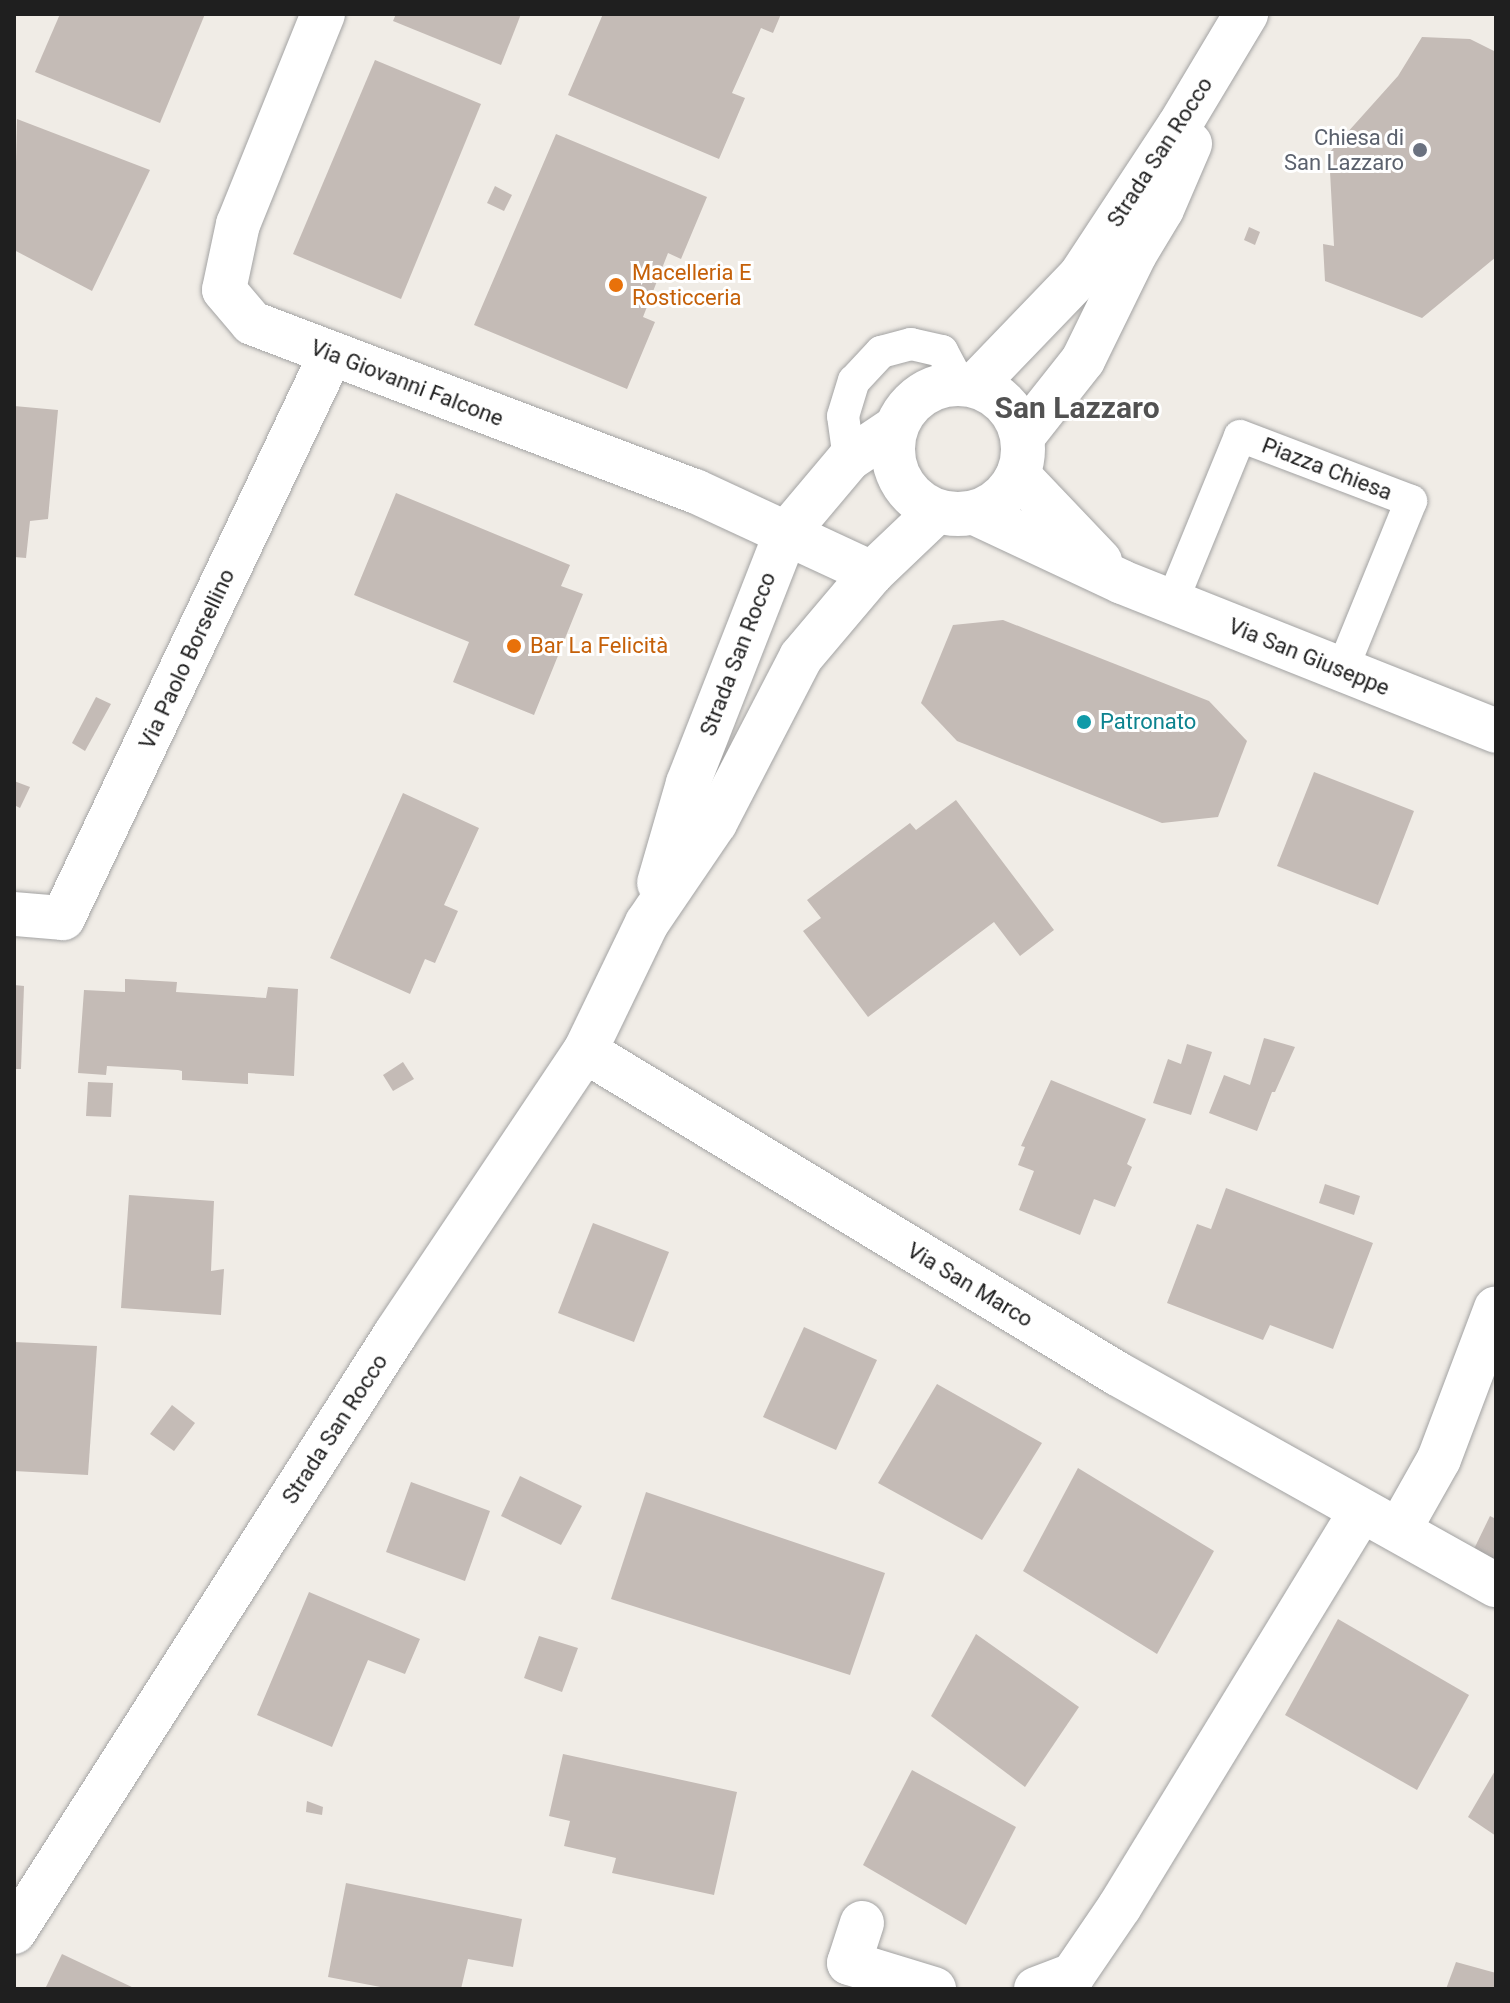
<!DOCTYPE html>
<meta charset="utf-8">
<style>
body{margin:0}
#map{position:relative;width:1510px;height:2003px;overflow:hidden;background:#f0ece6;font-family:Roboto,sans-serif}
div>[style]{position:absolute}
.building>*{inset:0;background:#c4bbb6}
.roads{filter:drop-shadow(0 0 2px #a3a3a3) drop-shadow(0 0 2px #a3a3a3)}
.lane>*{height:32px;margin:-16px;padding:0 16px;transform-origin:16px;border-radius:16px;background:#fff}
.street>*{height:44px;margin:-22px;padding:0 22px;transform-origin:22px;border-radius:22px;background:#fff}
.street>.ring{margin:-22px;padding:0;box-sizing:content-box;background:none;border:44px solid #fff;border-radius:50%}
.dots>*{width:22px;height:22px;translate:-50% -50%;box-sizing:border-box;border:4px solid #fff;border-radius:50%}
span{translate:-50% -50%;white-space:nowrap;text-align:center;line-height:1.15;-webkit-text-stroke:6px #fff;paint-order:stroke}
.worship-label{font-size:22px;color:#5b616d}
.right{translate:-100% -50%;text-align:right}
.street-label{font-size:22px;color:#1f1f1f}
.food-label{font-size:22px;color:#c56008}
.left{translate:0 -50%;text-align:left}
.culture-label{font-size:22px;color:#0d838f}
.district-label{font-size:30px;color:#525252;font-weight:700}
.frame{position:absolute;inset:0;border:16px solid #1f1f1f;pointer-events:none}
</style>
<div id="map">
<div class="building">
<i style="clip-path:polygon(60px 14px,205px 14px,160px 123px,35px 72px)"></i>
<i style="clip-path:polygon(396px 14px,521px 14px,501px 65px,393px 21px)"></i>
<i style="clip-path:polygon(603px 14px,781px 14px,773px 33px,761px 28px,732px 93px,745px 98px,719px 159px,568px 95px)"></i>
<i style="clip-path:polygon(1422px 37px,1470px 39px,1496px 52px,1496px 257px,1422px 318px,1325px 281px,1323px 244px,1334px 246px,1329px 153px,1398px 76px)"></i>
<i style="clip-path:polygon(375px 60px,481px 104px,401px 299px,293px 254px)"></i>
<i style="clip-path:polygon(17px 119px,150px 170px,92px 291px,14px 250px)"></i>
<i style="clip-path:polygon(556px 134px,707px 197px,681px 259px,668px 253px,643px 317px,655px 322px,627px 389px,474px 325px)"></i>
<i style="clip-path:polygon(495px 186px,512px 195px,504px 211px,487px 203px)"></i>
<i style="clip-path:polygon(1249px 227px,1260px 232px,1255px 245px,1244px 240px)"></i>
<i style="clip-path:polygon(14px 406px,58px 410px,48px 519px,30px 521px,26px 558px,14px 557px)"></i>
<i style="clip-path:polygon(396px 493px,570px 565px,561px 586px,583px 594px,534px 715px,453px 682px,469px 642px,354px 595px)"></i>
<i style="clip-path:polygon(1003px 620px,1209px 701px,1247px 741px,1218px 817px,1162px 823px,957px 741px,921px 703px,953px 625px)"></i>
<i style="clip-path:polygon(96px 697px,111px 704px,85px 751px,72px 743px)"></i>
<i style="clip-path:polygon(1314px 772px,1414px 811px,1378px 905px,1277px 866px)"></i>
<i style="clip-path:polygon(14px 781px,30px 787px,20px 808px,14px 805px)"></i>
<i style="clip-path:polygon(403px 793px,479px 828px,444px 905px,458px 911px,435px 963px,425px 959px,410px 994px,330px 958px)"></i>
<i style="clip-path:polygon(956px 800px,1054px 930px,1020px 956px,994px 922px,868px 1017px,803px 931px,821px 918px,807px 900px,910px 823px,916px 830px)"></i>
<i style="clip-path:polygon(125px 979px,177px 982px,176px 992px,266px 998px,268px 987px,298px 989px,294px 1076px,248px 1073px,248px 1084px,182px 1080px,182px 1071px,178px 1070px,107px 1066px,106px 1075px,78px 1073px,84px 990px,125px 992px)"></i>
<i style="clip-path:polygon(14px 985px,24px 986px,21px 1069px,14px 1069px)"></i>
<i style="clip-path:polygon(1264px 1038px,1295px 1047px,1275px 1092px,1272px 1092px,1257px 1131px,1209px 1113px,1224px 1075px,1250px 1085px)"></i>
<i style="clip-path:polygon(1187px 1044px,1212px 1052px,1191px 1115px,1153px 1103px,1168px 1059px,1181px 1064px)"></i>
<i style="clip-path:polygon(403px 1062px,414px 1079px,393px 1091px,383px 1075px)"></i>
<i style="clip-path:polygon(1051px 1080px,1146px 1119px,1127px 1164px,1132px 1167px,1115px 1207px,1094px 1199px,1080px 1235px,1019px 1210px,1034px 1171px,1018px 1165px,1025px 1147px,1021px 1146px)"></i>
<i style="clip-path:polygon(88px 1082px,113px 1083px,111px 1117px,86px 1116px)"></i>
<i style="clip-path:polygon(1325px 1184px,1360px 1196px,1354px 1215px,1319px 1203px)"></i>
<i style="clip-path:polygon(1226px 1188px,1373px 1243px,1333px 1349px,1270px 1325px,1263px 1340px,1167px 1303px,1197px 1224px,1211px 1229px)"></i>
<i style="clip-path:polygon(129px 1195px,214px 1201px,211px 1271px,224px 1269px,221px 1315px,121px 1308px)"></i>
<i style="clip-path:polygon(593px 1223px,669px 1252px,634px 1342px,558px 1313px)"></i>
<i style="clip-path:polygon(804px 1327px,877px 1360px,836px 1450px,763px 1417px)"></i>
<i style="clip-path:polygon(14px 1342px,97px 1346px,88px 1475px,14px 1471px)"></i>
<i style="clip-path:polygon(937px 1384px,1042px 1443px,982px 1540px,878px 1483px)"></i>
<i style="clip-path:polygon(172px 1405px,195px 1423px,174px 1451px,150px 1434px)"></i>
<i style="clip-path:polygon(1078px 1468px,1214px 1551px,1157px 1654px,1023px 1571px)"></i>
<i style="clip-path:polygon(520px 1476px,582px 1506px,561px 1545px,501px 1516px)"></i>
<i style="clip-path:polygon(411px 1482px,490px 1511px,465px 1581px,386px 1552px)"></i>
<i style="clip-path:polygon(646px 1492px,885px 1573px,850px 1675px,611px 1599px)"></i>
<i style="clip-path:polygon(1490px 1516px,1496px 1519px,1496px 1560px,1474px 1549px)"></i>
<i style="clip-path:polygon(309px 1592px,420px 1639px,405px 1674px,368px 1660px,332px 1747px,257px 1715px)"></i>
<i style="clip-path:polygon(1338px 1619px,1469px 1695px,1417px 1790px,1285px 1715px)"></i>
<i style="clip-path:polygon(976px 1634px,1079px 1707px,1025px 1787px,931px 1716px)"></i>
<i style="clip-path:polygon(539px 1636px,578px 1648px,562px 1692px,524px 1678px)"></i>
<i style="clip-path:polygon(563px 1754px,737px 1792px,714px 1895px,612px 1873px,616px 1858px,564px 1846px,570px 1821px,549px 1816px)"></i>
<i style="clip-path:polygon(1496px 1769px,1496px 1836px,1468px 1817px)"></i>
<i style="clip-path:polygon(912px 1770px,1016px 1827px,966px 1925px,863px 1865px)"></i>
<i style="clip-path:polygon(307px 1801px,323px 1807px,322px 1815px,306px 1812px)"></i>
<i style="clip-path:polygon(346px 1883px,522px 1919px,513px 1967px,468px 1959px,461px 1989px,391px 1989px,328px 1977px)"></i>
<i style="clip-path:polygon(62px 1954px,136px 1989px,45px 1989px)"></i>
<i style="clip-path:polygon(1456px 1962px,1496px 1973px,1496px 1989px,1446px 1989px)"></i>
</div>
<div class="roads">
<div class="lane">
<i style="left:849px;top:459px;width:43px;rotate:-97.9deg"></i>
<i style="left:843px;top:416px;width:37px;rotate:-73deg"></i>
<i style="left:854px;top:381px;width:40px;rotate:-47deg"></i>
<i style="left:881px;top:352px;width:31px;rotate:-15deg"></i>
<i style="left:911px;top:344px;width:32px;rotate:13deg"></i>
<i style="left:942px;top:351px;width:36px;rotate:62deg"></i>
<i style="left:1172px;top:602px;width:179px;rotate:-67.7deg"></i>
<i style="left:1240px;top:436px;width:183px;rotate:20.8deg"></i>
<i style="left:1411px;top:501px;width:183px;rotate:112.2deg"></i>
</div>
<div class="street">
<i style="left:323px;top:14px;width:227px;rotate:112deg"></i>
<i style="left:238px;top:224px;width:67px;rotate:102deg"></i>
<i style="left:224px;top:290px;width:43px;rotate:49.7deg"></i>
<i style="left:252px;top:323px;width:474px;rotate:20.8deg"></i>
<i style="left:695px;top:491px;width:195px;rotate:24.9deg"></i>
<i class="ring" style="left:893px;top:384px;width:86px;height:86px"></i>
<i style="left:975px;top:385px;width:151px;rotate:-46.1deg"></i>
<i style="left:1080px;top:276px;width:180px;rotate:-56.6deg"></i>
<i style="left:1179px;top:126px;width:131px;rotate:-59.1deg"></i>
<i style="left:1023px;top:436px;width:97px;rotate:-51.7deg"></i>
<i style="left:1083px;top:360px;width:118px;rotate:-63.9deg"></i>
<i style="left:1135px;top:254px;width:52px;rotate:-59deg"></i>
<i style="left:1162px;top:209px;width:71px;rotate:-66.7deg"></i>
<i style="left:1018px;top:475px;width:119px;rotate:46.4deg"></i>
<i style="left:975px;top:513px;width:162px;rotate:25.1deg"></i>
<i style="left:1122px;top:582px;width:403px;rotate:21.7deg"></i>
<i style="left:659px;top:883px;width:104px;rotate:-73.8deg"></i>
<i style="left:688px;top:783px;width:266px;rotate:-68.6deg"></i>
<i style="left:785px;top:535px;width:99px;rotate:-49.9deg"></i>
<i style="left:849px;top:459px;width:55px;rotate:-34deg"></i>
<i style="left:14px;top:914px;width:49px;rotate:4.7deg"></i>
<i style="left:63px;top:918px;width:624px;rotate:-64.58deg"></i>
<i style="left:585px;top:1051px;width:623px;rotate:31.22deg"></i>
<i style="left:1118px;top:1374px;width:433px;rotate:29.2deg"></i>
<i style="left:1399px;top:1530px;width:81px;rotate:-60.6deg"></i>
<i style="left:1439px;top:1459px;width:161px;rotate:-69.3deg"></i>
<i style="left:862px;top:1923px;width:42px;rotate:108deg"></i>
<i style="left:849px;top:1963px;width:89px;rotate:17deg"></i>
<i style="left:14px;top:1932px;width:710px;rotate:-57.47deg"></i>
<i style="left:396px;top:1333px;width:339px;rotate:-56.2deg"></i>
<i style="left:585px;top:1051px;width:142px;rotate:-64.2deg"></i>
<i style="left:647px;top:923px;width:121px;rotate:-55.8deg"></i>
<i style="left:715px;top:823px;width:187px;rotate:-62.6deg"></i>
<i style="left:801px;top:657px;width:110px;rotate:-49.8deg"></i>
<i style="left:872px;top:573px;width:88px;rotate:-43.6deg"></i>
<i style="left:1036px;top:1989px;width:40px;rotate:-21deg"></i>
<i style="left:1073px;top:1975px;width:83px;rotate:-55.7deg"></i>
<i style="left:1120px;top:1906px;width:463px;rotate:-58.6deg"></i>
</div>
</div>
<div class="dots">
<i style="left:1420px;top:150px;background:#6b7280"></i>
<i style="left:616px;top:285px;background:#e8710a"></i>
<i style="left:514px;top:646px;background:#e8710a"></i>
<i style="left:1084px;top:722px;background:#0f9aa8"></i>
</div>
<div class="worship-label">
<span class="right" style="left:1404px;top:150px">Chiesa di<br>San Lazzaro</span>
</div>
<div class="street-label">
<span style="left:1160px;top:152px;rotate:-57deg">Strada San Rocco</span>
<span style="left:407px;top:383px;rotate:21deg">Via Giovanni Falcone</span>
<span style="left:1327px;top:469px;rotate:21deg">Piazza Chiesa</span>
<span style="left:738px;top:654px;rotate:-69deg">Strada San Rocco</span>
<span style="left:1309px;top:657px;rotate:22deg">Via San Giuseppe</span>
<span style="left:187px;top:659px;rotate:-65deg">Via Paolo Borsellino</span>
<span style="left:970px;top:1285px;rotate:31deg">Via San Marco</span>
<span style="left:335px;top:1429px;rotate:-57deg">Strada San Rocco</span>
</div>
<div class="food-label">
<span class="left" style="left:632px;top:285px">Macelleria E<br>Rosticceria</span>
<span class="left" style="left:530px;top:646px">Bar La Felicità</span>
</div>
<div class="culture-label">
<span class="left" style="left:1100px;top:722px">Patronato</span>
</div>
<div class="district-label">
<span style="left:1077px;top:408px">San Lazzaro</span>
</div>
<div class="frame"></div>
</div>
